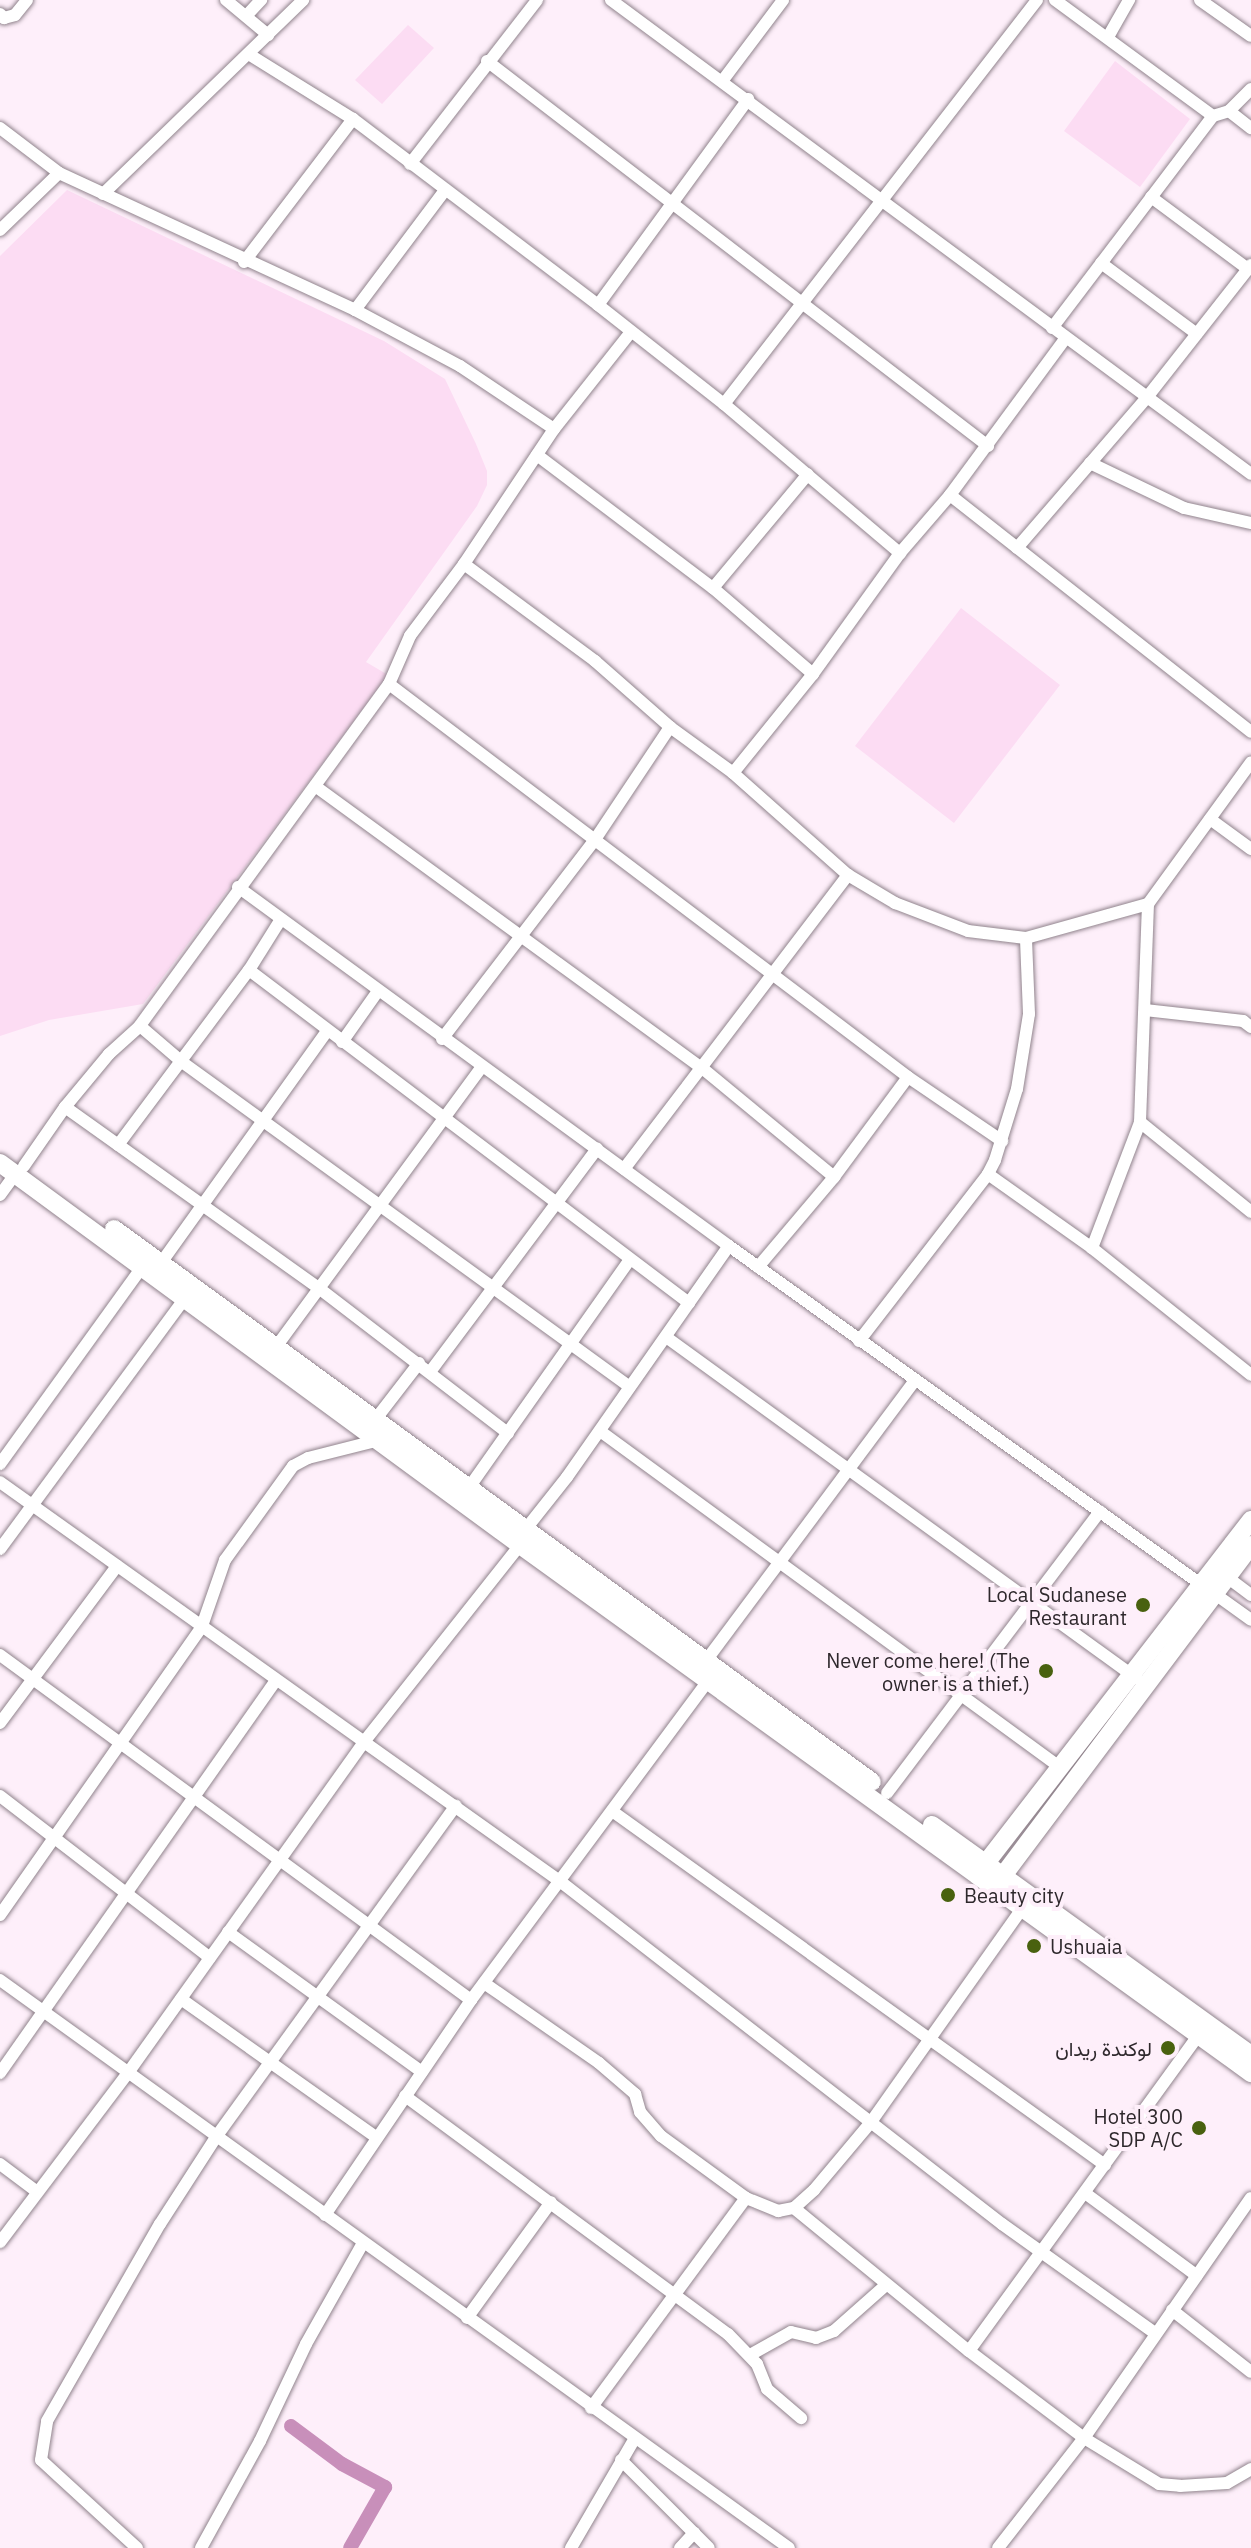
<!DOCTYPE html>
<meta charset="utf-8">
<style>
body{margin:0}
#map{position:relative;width:1251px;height:2548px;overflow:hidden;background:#feeffa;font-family:"IBM Plex Sans",Vazirmatn,sans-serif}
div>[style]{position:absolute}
.green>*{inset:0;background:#fcdcf3}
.canal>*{height:14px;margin:-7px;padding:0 7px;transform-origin:7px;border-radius:7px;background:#c88fba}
.roads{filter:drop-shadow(0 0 2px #90838c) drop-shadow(0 0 2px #90838c)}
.street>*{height:12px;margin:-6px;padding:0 6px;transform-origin:6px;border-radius:6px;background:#fff}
.secondary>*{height:18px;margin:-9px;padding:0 9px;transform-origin:9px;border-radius:9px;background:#fff}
.dots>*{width:22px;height:22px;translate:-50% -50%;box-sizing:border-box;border:4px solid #feeffa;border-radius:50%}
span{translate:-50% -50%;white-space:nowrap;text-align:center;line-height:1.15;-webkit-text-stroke:8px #feeffa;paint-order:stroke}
.poi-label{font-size:20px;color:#2e282c}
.right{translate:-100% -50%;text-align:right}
.left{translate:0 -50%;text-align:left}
</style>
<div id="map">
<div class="green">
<i style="clip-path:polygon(408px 25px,434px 48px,382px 104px,355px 80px)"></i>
<i style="clip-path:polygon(1115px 61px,1190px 119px,1140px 187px,1064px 131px)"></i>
<i style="clip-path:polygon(67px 190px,384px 341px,445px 379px,476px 444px,487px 471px,487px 485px,477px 506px,366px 662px,388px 675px,143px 1004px,49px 1020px,0 1036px,0 256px)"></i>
<i style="clip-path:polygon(961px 608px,1060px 685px,954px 823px,855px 746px)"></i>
</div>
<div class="canal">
<i style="left:291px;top:2426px;width:64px;rotate:36.7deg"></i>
<i style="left:342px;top:2464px;width:49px;rotate:28.1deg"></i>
<i style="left:385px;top:2487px;width:70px;rotate:119.8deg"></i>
</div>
<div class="roads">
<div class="street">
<i style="left:226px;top:0;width:55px;rotate:39.8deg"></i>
<i style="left:611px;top:0;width:796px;rotate:36.52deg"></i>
<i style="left:1055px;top:0;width:196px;rotate:36.3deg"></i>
<i style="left:1200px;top:0;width:62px;rotate:35.2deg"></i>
<i style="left:0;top:14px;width:6px;rotate:45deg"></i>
<i style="left:4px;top:18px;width:11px;rotate:-15deg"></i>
<i style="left:15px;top:15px;width:19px;rotate:-51deg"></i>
<i style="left:247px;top:15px;width:21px;rotate:-47deg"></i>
<i style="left:1108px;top:37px;width:43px;rotate:-60.4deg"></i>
<i style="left:250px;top:55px;width:121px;rotate:31.9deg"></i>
<i style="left:353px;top:119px;width:308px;rotate:37.2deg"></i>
<i style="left:598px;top:305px;width:160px;rotate:38.2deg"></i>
<i style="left:724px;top:404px;width:231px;rotate:40.3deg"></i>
<i style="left:487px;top:61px;width:632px;rotate:37.54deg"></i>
<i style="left:723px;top:80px;width:100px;rotate:-53.1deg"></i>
<i style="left:1229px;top:111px;width:28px;rotate:38deg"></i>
<i style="left:0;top:128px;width:74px;rotate:37.3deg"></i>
<i style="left:410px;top:164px;width:207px;rotate:-52.2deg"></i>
<i style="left:103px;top:194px;width:279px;rotate:-44.1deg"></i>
<i style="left:1151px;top:197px;width:121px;rotate:36.6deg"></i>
<i style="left:0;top:230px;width:82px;rotate:-44deg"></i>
<i style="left:59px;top:173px;width:326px;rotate:24.8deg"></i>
<i style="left:355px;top:310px;width:119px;rotate:28.1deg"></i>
<i style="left:460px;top:366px;width:113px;rotate:33.8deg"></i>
<i style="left:554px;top:429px;width:162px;rotate:123.7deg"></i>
<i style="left:464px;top:564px;width:90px;rotate:126.9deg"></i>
<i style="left:410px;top:636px;width:52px;rotate:113.6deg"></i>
<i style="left:389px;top:684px;width:423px;rotate:126.1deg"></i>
<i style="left:140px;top:1026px;width:42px;rotate:137.9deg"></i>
<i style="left:109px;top:1054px;width:69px;rotate:129.7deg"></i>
<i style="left:65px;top:1107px;width:72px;rotate:124.8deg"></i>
<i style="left:244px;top:262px;width:180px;rotate:-52.7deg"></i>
<i style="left:1101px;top:263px;width:119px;rotate:36.5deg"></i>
<i style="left:598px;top:305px;width:255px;rotate:-53.9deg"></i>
<i style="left:355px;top:310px;width:150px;rotate:-53.1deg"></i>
<i style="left:1052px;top:328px;width:266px;rotate:-52.8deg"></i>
<i style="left:1213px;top:116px;width:17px;rotate:-17deg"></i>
<i style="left:1229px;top:111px;width:31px;rotate:-45deg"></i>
<i style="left:724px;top:404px;width:511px;rotate:-52.23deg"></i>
<i style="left:554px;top:429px;width:124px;rotate:-51.6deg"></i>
<i style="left:537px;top:455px;width:221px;rotate:37.1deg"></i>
<i style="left:713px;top:588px;width:132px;rotate:40.7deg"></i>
<i style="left:1090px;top:463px;width:104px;rotate:25.6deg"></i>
<i style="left:1184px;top:508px;width:69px;rotate:12.6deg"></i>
<i style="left:950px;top:495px;width:383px;rotate:38.2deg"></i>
<i style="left:1017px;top:548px;width:201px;rotate:-49.2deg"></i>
<i style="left:1148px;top:396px;width:167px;rotate:-51.8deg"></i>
<i style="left:464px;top:564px;width:163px;rotate:36.5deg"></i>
<i style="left:595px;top:661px;width:100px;rotate:41.3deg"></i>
<i style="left:670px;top:727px;width:78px;rotate:36.1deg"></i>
<i style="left:733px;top:773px;width:154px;rotate:41.6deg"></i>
<i style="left:848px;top:875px;width:55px;rotate:30.8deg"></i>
<i style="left:895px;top:903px;width:78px;rotate:21deg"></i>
<i style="left:968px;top:931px;width:58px;rotate:6.9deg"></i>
<i style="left:1026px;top:938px;width:127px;rotate:-15.6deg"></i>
<i style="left:1148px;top:904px;width:175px;rotate:-54deg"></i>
<i style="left:713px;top:588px;width:148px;rotate:-50.2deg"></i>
<i style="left:389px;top:684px;width:651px;rotate:37.13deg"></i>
<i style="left:908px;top:1077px;width:114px;rotate:34.2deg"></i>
<i style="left:733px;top:773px;width:127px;rotate:-51.1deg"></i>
<i style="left:813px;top:674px;width:149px;rotate:-54.3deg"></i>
<i style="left:900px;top:553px;width:77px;rotate:-49.2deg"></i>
<i style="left:950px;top:495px;width:194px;rotate:-53.6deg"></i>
<i style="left:315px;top:786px;width:479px;rotate:36.1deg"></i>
<i style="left:702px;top:1068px;width:171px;rotate:39.5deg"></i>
<i style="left:1210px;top:819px;width:51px;rotate:36.2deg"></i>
<i style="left:238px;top:887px;width:608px;rotate:36.17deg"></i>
<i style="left:729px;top:1246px;width:582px;rotate:35.63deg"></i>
<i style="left:249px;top:970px;width:552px;rotate:37.12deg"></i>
<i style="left:1145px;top:1010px;width:99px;rotate:6.4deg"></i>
<i style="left:1243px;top:1021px;width:10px;rotate:37deg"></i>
<i style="left:140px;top:1026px;width:55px;rotate:40.6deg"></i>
<i style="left:182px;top:1062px;width:553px;rotate:35.96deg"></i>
<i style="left:442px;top:1039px;width:250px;rotate:-52.5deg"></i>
<i style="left:594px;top:841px;width:137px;rotate:-56.3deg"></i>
<i style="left:342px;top:1042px;width:62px;rotate:-54.8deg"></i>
<i style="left:65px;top:1107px;width:313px;rotate:35.5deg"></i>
<i style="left:320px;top:1289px;width:237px;rotate:37.5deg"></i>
<i style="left:1140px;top:1122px;width:143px;rotate:39deg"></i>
<i style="left:118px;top:1145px;width:219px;rotate:-53.2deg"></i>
<i style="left:249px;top:970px;width:60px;rotate:-57.9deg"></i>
<i style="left:624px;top:1169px;width:370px;rotate:-52.7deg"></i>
<i style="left:988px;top:1174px;width:128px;rotate:35.4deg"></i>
<i style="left:1092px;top:1248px;width:203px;rotate:38.6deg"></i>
<i style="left:0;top:1195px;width:26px;rotate:-54deg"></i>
<i style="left:1092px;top:1248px;width:135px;rotate:-69.1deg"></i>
<i style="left:1140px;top:1122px;width:218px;rotate:-87.9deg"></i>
<i style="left:161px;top:1263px;width:285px;rotate:-54.4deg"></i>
<i style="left:758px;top:1267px;width:118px;rotate:-49.8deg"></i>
<i style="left:834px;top:1177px;width:124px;rotate:-53.5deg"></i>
<i style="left:666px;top:1337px;width:581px;rotate:35.96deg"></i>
<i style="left:859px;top:1341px;width:211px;rotate:-52.3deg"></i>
<i style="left:988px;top:1174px;width:16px;rotate:-63deg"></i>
<i style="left:995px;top:1160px;width:74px;rotate:-72.8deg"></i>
<i style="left:1017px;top:1089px;width:76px;rotate:-80.9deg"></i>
<i style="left:1029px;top:1014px;width:76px;rotate:-92.3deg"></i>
<i style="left:276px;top:1347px;width:348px;rotate:-53.7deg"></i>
<i style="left:430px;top:1372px;width:279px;rotate:-53.2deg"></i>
<i style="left:375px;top:1420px;width:72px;rotate:-52.3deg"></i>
<i style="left:600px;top:1431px;width:571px;rotate:36.17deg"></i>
<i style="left:0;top:1464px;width:244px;rotate:-54.2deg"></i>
<i style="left:0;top:1482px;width:447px;rotate:35.5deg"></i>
<i style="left:364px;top:1742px;width:407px;rotate:125.5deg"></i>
<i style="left:128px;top:2073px;width:212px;rotate:127.1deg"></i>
<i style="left:468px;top:1489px;width:281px;rotate:-54.8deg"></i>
<i style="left:525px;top:1530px;width:68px;rotate:-51.6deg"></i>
<i style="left:567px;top:1477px;width:282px;rotate:-55deg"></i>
<i style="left:520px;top:1545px;width:251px;rotate:128.4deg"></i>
<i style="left:364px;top:1742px;width:242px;rotate:35.4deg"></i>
<i style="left:561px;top:1882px;width:558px;rotate:37.79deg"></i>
<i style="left:1002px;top:2224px;width:189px;rotate:35.5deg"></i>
<i style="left:0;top:1549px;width:313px;rotate:-53.6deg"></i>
<i style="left:1227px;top:1577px;width:30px;rotate:37deg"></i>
<i style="left:1215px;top:1594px;width:44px;rotate:35.8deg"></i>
<i style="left:0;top:1655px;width:584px;rotate:36.22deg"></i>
<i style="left:705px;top:1662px;width:352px;rotate:-53.3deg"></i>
<i style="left:0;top:1723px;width:196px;rotate:-53.3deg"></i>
<i style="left:887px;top:1793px;width:353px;rotate:-52.9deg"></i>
<i style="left:0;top:1796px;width:265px;rotate:37.6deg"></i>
<i style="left:612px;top:1811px;width:607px;rotate:35.68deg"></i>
<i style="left:0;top:1915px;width:353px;rotate:-55deg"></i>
<i style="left:202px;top:1626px;width:70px;rotate:-70.8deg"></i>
<i style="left:225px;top:1560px;width:116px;rotate:-54.1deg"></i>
<i style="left:293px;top:1466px;width:17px;rotate:-28deg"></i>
<i style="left:308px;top:1458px;width:73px;rotate:-14.2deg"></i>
<i style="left:228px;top:1932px;width:239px;rotate:35.8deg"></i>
<i style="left:0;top:1980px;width:972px;rotate:35.75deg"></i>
<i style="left:484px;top:1983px;width:140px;rotate:34.8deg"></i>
<i style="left:599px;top:2063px;width:48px;rotate:40.7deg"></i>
<i style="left:635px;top:2094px;width:19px;rotate:74deg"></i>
<i style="left:640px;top:2112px;width:32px;rotate:49deg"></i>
<i style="left:661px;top:2136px;width:105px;rotate:36.1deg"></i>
<i style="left:746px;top:2198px;width:35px;rotate:22deg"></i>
<i style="left:778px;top:2211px;width:16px;rotate:-11deg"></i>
<i style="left:794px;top:2208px;width:27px;rotate:-42deg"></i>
<i style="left:814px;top:2190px;width:89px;rotate:-50deg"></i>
<i style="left:871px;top:2122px;width:265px;rotate:-54.7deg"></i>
<i style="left:181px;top:1999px;width:239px;rotate:35.3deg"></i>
<i style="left:0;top:2073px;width:480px;rotate:-54.9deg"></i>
<i style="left:405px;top:2096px;width:401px;rotate:36.4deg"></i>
<i style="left:728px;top:2334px;width:42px;rotate:46deg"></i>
<i style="left:757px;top:2364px;width:27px;rotate:68deg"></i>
<i style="left:767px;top:2389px;width:45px;rotate:40.5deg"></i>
<i style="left:0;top:2164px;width:45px;rotate:36.9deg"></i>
<i style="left:1085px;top:2193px;width:139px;rotate:36.5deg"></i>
<i style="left:794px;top:2208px;width:226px;rotate:39.3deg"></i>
<i style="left:969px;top:2351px;width:144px;rotate:37.1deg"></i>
<i style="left:1084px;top:2438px;width:292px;rotate:-55.2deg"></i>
<i style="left:325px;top:2215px;width:260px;rotate:-55.8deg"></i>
<i style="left:471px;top:2000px;width:405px;rotate:-53.4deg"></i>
<i style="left:1172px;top:2310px;width:100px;rotate:38.1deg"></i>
<i style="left:467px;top:2318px;width:143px;rotate:-54.1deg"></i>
<i style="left:969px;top:2351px;width:392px;rotate:-54deg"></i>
<i style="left:750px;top:2355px;width:47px;rotate:-29.3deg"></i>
<i style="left:791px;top:2332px;width:26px;rotate:13deg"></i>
<i style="left:816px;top:2338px;width:19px;rotate:-21deg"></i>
<i style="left:834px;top:2331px;width:69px;rotate:-41.5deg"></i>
<i style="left:591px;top:2408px;width:261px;rotate:-53.6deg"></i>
<i style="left:621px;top:2460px;width:124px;rotate:45deg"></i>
<i style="left:137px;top:2548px;width:130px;rotate:-137.5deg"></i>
<i style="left:41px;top:2460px;width:39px;rotate:-81deg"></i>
<i style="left:47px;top:2421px;width:227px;rotate:-60.2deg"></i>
<i style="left:160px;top:2224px;width:103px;rotate:-57.2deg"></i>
<i style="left:216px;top:2137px;width:409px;rotate:-54.1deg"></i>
<i style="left:201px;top:2548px;width:122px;rotate:-61.1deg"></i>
<i style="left:260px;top:2441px;width:107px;rotate:-64.6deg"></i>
<i style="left:306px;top:2344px;width:116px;rotate:-60.6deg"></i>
<i style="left:571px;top:2548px;width:127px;rotate:-59.8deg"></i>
<i style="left:680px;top:2548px;width:21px;rotate:-47deg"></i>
<i style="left:998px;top:2548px;width:140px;rotate:-52deg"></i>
<i style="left:1084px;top:2438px;width:88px;rotate:31.5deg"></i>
<i style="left:1159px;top:2484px;width:21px;rotate:5deg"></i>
<i style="left:1180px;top:2486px;width:47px;rotate:-3.7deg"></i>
<i style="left:1227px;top:2483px;width:28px;rotate:-30deg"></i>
</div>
<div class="secondary">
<i style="left:0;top:1163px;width:645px;rotate:36.3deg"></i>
<i style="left:520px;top:1545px;width:902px;rotate:35.84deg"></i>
<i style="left:114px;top:1229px;width:938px;rotate:36.11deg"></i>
<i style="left:932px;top:1825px;width:393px;rotate:35.8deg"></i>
<i style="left:979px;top:1872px;width:445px;rotate:-52.3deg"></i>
<i style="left:996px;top:1885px;width:425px;rotate:-53.1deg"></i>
</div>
</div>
<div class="dots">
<i style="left:1143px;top:1605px;background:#49610f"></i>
<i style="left:1046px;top:1671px;background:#49610f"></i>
<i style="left:948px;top:1895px;background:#49610f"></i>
<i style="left:1034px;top:1946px;background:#49610f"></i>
<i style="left:1168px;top:2048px;background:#49610f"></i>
<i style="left:1199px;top:2128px;background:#49610f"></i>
</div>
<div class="poi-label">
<span class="right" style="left:1127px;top:1606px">Local Sudanese<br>Restaurant</span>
<span class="right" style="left:1030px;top:1672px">Never come here! (The<br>owner is a thief.)</span>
<span class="left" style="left:964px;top:1895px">Beauty city</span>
<span class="left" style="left:1050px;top:1946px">Ushuaia</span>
<span class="right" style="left:1152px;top:2048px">لوكندة ريدان</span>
<span class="right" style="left:1183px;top:2128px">Hotel 300<br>SDP A/C</span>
</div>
</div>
